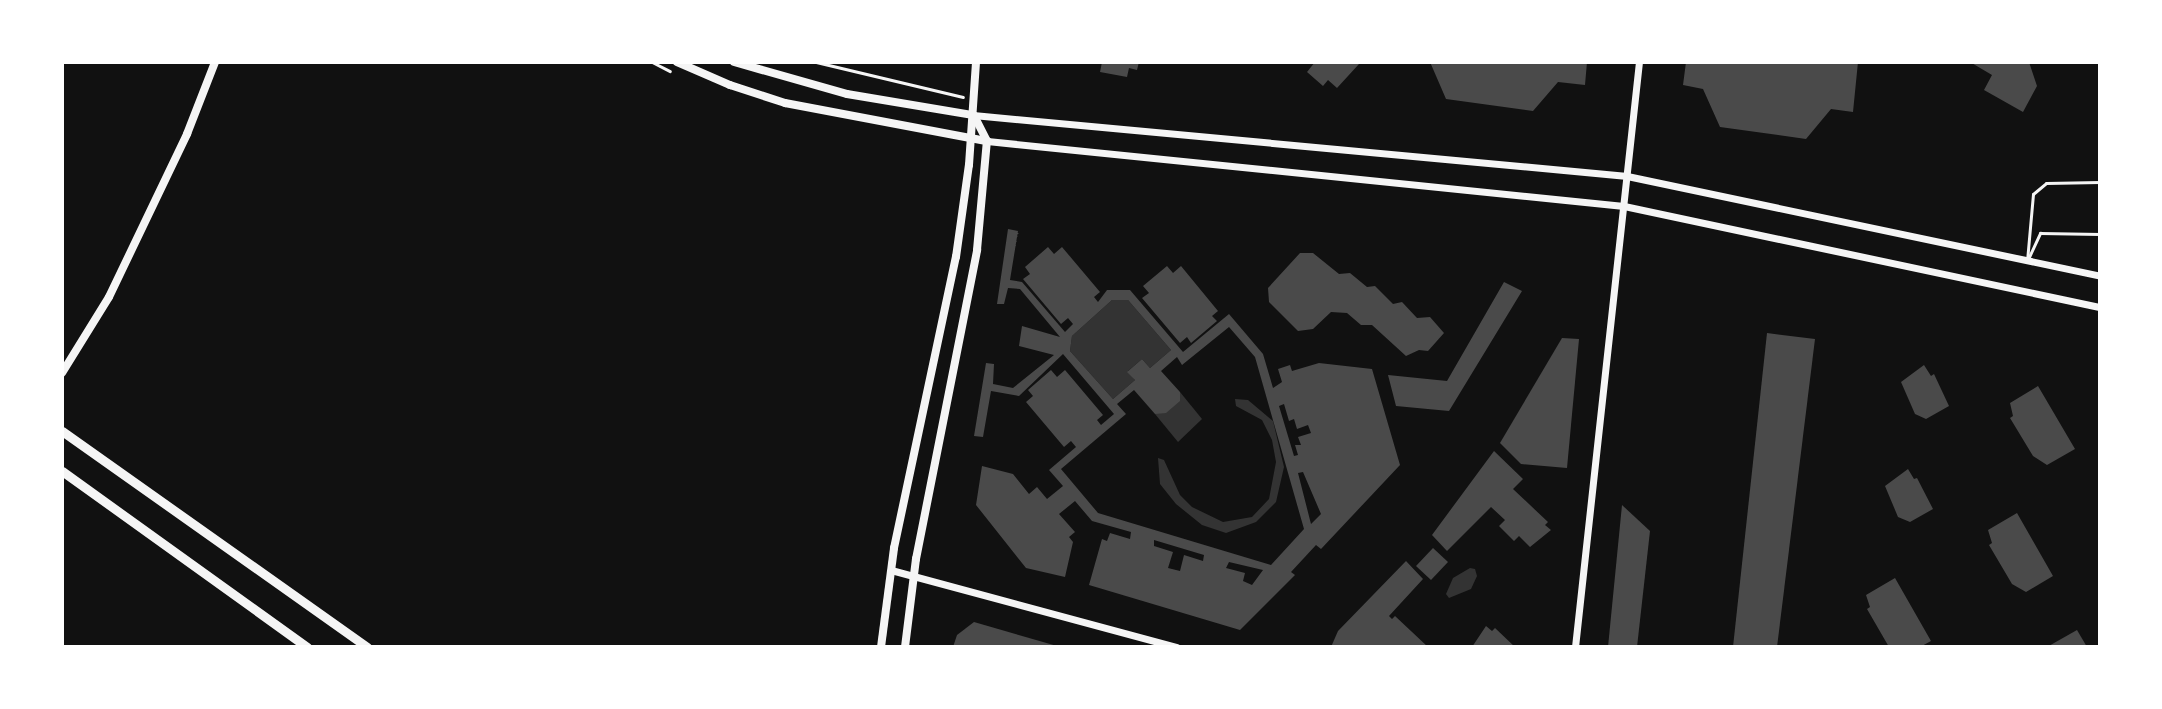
<!DOCTYPE html>
<style>
body{margin:0}
#map{position:relative;width:2162px;height:709px;overflow:hidden;background:#111;font-family:"IBM Plex Serif",serif}
div>[style]{position:absolute}
.water>*{inset:0;background:#333}
.building>*{inset:0;background:#4a4a4a}
.path>*{height:3px;margin:-1.5px;padding:0 1.5px;transform-origin:1.5px;border-radius:1.5px;background:#f5f5f5}
.service>*{height:3px;margin:-1.5px;padding:0 1.5px;transform-origin:1.5px;border-radius:1.5px;background:#f5f5f5}
.minor>*{height:7px;margin:-3.5px;padding:0 3.5px;transform-origin:3.5px;border-radius:3.5px;background:#f5f5f5}
.tertiary>*{height:8px;margin:-4px;padding:0 4px;transform-origin:4px;border-radius:4px;background:#f5f5f5}
.secondary>*{height:9px;margin:-4.5px;padding:0 4.5px;transform-origin:4.5px;border-radius:4.5px;background:#f5f5f5}
span{translate:-50% -50%;white-space:nowrap;text-align:center;line-height:1.15;-webkit-text-stroke:6px #fff;paint-order:stroke}
.frame{position:absolute;inset:0;border:64px solid #fff;pointer-events:none}
</style>
<div id="map">
<div class="water">
<i style="clip-path:polygon(1112px 300px,1128px 300px,1171px 350px,1150px 368px,1142px 359px,1128px 371px,1135px 380px,1113px 399px,1070px 351px,1072px 336px)"></i>
<i style="clip-path:polygon(1180px 392px,1202px 419px,1178px 442px,1155px 414px)"></i>
<i style="clip-path:polygon(1235px 399px,1248px 400px,1273px 421px,1284px 467px,1276px 502px,1256px 522px,1226px 533px,1202px 525px,1176px 504px,1160px 484px,1158px 458px,1164px 460px,1180px 495px,1192px 507px,1223px 522px,1252px 517px,1269px 499px,1276px 462px,1272px 440px,1262px 420px,1236px 406px)"></i>
<i style="clip-path:polygon(1470px 568px,1475px 569px,1477px 576px,1471px 589px,1449px 598px,1446px 594px,1453px 578px)"></i>
</div>
<div class="building">
<i style="clip-path:polygon(1102px 62px,1139px 62px,1137px 70px,1129px 68px,1127px 77px,1100px 72px)"></i>
<i style="clip-path:polygon(1315px 62px,1358px 62px,1359px 64px,1337px 88px,1328px 80px,1323px 86px,1307px 72px)"></i>
<i style="clip-path:polygon(1430px 62px,1587px 62px,1585px 85px,1558px 82px,1533px 111px,1446px 99px)"></i>
<i style="clip-path:polygon(1686px 62px,1858px 62px,1853px 112px,1831px 109px,1806px 139px,1720px 127px,1703px 89px,1683px 85px)"></i>
<i style="clip-path:polygon(1970px 62px,2029px 62px,2037px 86px,2023px 112px,1984px 90px,1992px 75px)"></i>
<i style="clip-path:polygon(evenodd,1008px 229px,1018px 231px,1010px 280px,1022px 282px,1065px 332px,1073px 324px,1068px 318px,1061px 324px,1023px 279px,1030px 274px,1025px 267px,1048px 247px,1054px 254px,1062px 247px,1100px 292px,1094px 297px,1098px 302px,1107px 290px,1130px 290px,1183px 352px,1229px 314px,1263px 354px,1273px 388px,1282px 382px,1278px 369px,1290px 365px,1292px 371px,1319px 363px,1372px 369px,1400px 465px,1321px 549px,1316px 545px,1291px 572px,1295px 575px,1240px 630px,1089px 585px,1102px 539px,1107px 541px,1110px 533px,1130px 539px,1131px 532px,1092px 521px,1075px 501px,1059px 514px,1075px 532px,1069px 537px,1073px 542px,1065px 577px,1026px 568px,976px 505px,982px 466px,1013px 474px,1029px 494px,1037px 487px,1047px 499px,1063px 486px,1049px 470px,1076px 447px,1071px 441px,1064px 447px,1026px 402px,1033px 396px,1028px 390px,1051px 370px,1057px 377px,1065px 370px,1103px 415px,1097px 420px,1101px 425px,1114px 414px,1063px 354px,1019px 396px,991px 391px,983px 437px,974px 436px,986px 363px,994px 364px,993px 384px,1013px 388px,1054px 355px,1019px 346px,1022px 326px,1060px 337px,1020px 289px,1008px 288px,1004px 304px,997px 304px,1008px 229px,1112px 300px,1128px 300px,1171px 350px,1150px 368px,1142px 359px,1127px 372px,1135px 380px,1113px 399px,1070px 351px,1072px 336px,1112px 300px,1008px 229px,1229px 327px,1255px 357px,1304px 529px,1271px 565px,1098px 513px,1061px 469px,1126px 414px,1117px 404px,1134px 390px,1155px 414px,1166px 413px,1180px 401px,1180px 392px,1161px 371px,1177px 357px,1182px 365px,1229px 327px,1008px 229px,1284px 404px,1289px 421px,1294px 419px,1297px 429px,1308px 425px,1311px 433px,1298px 437px,1301px 445px,1295px 445px,1298px 455px,1294px 456px,1279px 406px,1284px 404px,1008px 229px,1303px 472px,1321px 514px,1311px 524px,1298px 473px,1303px 472px,1008px 229px,1154px 540px,1204px 555px,1203px 561px,1184px 555px,1180px 571px,1168px 568px,1173px 552px,1154px 546px,1154px 540px,1008px 229px,1229px 562px,1263px 570px,1252px 585px,1243px 581px,1245px 573px,1226px 568px,1229px 562px)"></i>
<i style="clip-path:polygon(1300px 253px,1313px 253px,1339px 274px,1350px 273px,1367px 287px,1375px 286px,1393px 304px,1402px 302px,1417px 318px,1430px 317px,1444px 333px,1428px 351px,1419px 350px,1406px 356px,1372px 325px,1361px 325px,1347px 313px,1331px 312px,1313px 329px,1298px 331px,1269px 302px,1268px 288px)"></i>
<i style="clip-path:polygon(1167px 266px,1173px 273px,1181px 266px,1218px 311px,1212px 316px,1217px 321px,1191px 343px,1187px 337px,1180px 343px,1142px 298px,1149px 293px,1143px 286px)"></i>
<i style="clip-path:polygon(1504px 282px,1522px 291px,1449px 411px,1396px 406px,1388px 375px,1447px 381px)"></i>
<i style="clip-path:polygon(1767px 333px,1815px 339px,1777px 647px,1733px 647px)"></i>
<i style="clip-path:polygon(1562px 338px,1579px 339px,1567px 468px,1521px 464px,1500px 443px)"></i>
<i style="clip-path:polygon(1924px 365px,1931px 376px,1934px 374px,1949px 406px,1926px 419px,1915px 414px,1901px 382px)"></i>
<i style="clip-path:polygon(2038px 386px,2075px 449px,2047px 465px,2033px 456px,2010px 418px,2013px 416px,2010px 403px)"></i>
<i style="clip-path:polygon(1494px 451px,1523px 479px,1513px 489px,1548px 522px,1545px 525px,1551px 530px,1530px 547px,1519px 536px,1514px 541px,1499px 526px,1505px 520px,1491px 507px,1447px 551px,1432px 535px)"></i>
<i style="clip-path:polygon(1908px 469px,1914px 479px,1917px 478px,1933px 509px,1910px 522px,1898px 517px,1885px 486px)"></i>
<i style="clip-path:polygon(1622px 505px,1650px 531px,1637px 647px,1608px 647px)"></i>
<i style="clip-path:polygon(2017px 513px,2053px 576px,2026px 592px,2012px 584px,1989px 545px,1992px 543px,1988px 530px)"></i>
<i style="clip-path:polygon(1433px 548px,1448px 562px,1431px 580px,1416px 566px)"></i>
<i style="clip-path:polygon(1406px 561px,1423px 579px,1389px 616px,1392px 619px,1395px 616px,1428px 647px,1331px 647px,1338px 631px)"></i>
<i style="clip-path:polygon(1895px 578px,1931px 641px,1920px 647px,1889px 647px,1867px 609px,1870px 607px,1866px 595px)"></i>
<i style="clip-path:polygon(974px 622px,1057px 646px,1056px 647px,953px 647px,957px 635px)"></i>
<i style="clip-path:polygon(1486px 626px,1492px 631px,1495px 628px,1515px 647px,1472px 647px)"></i>
<i style="clip-path:polygon(2077px 630px,2087px 647px,2047px 647px)"></i>
</div>
<div class="path">
<i style="left:652px;top:62px;width:20px;rotate:27deg"></i>
<i style="left:816px;top:62px;width:151px;rotate:13.4deg"></i>
</div>
<div class="service">
<i style="left:2028px;top:259px;width:29px;rotate:-65deg"></i>
<i style="left:2040px;top:233px;width:60px;rotate:1deg"></i>
<i style="left:2027px;top:261px;width:67px;rotate:-84.9deg"></i>
<i style="left:2033px;top:194px;width:17px;rotate:-40deg"></i>
<i style="left:2046px;top:183px;width:54px;rotate:-1.1deg"></i>
</div>
<div class="minor">
<i style="left:973px;top:115px;width:657px;rotate:5.33deg"></i>
<i style="left:1627px;top:176px;width:483px;rotate:11.9deg"></i>
<i style="left:987px;top:141px;width:640px;rotate:5.83deg"></i>
<i style="left:1624px;top:206px;width:487px;rotate:12deg"></i>
<i style="left:891px;top:570px;width:296px;rotate:15.1deg"></i>
<i style="left:1575px;top:647px;width:588px;rotate:-83.76deg"></i>
</div>
<div class="tertiary">
<i style="left:677px;top:62px;width:58px;rotate:23.5deg"></i>
<i style="left:730px;top:85px;width:58px;rotate:18.1deg"></i>
<i style="left:785px;top:103px;width:206px;rotate:10.7deg"></i>
<i style="left:734px;top:62px;width:117px;rotate:15.8deg"></i>
<i style="left:847px;top:94px;width:128px;rotate:9.5deg"></i>
<i style="left:62px;top:373px;width:89px;rotate:-58.3deg"></i>
<i style="left:109px;top:297px;width:181px;rotate:-64.4deg"></i>
<i style="left:187px;top:134px;width:77px;rotate:-68.7deg"></i>
<i style="left:881px;top:647px;width:100px;rotate:-82.5deg"></i>
<i style="left:894px;top:548px;width:298px;rotate:-78deg"></i>
<i style="left:956px;top:257px;width:93px;rotate:-82deg"></i>
<i style="left:969px;top:165px;width:103px;rotate:-86.1deg"></i>
<i style="left:905px;top:647px;width:89px;rotate:-82.9deg"></i>
<i style="left:916px;top:559px;width:315px;rotate:-78.8deg"></i>
<i style="left:977px;top:250px;width:109px;rotate:-84.8deg"></i>
<i style="left:987px;top:141px;width:28px;rotate:-117deg"></i>
</div>
<div class="secondary">
<i style="left:62px;top:431px;width:374px;rotate:35.3deg"></i>
<i style="left:62px;top:471px;width:302px;rotate:35.7deg"></i>
</div>
<div class="frame"></div>
</div>
